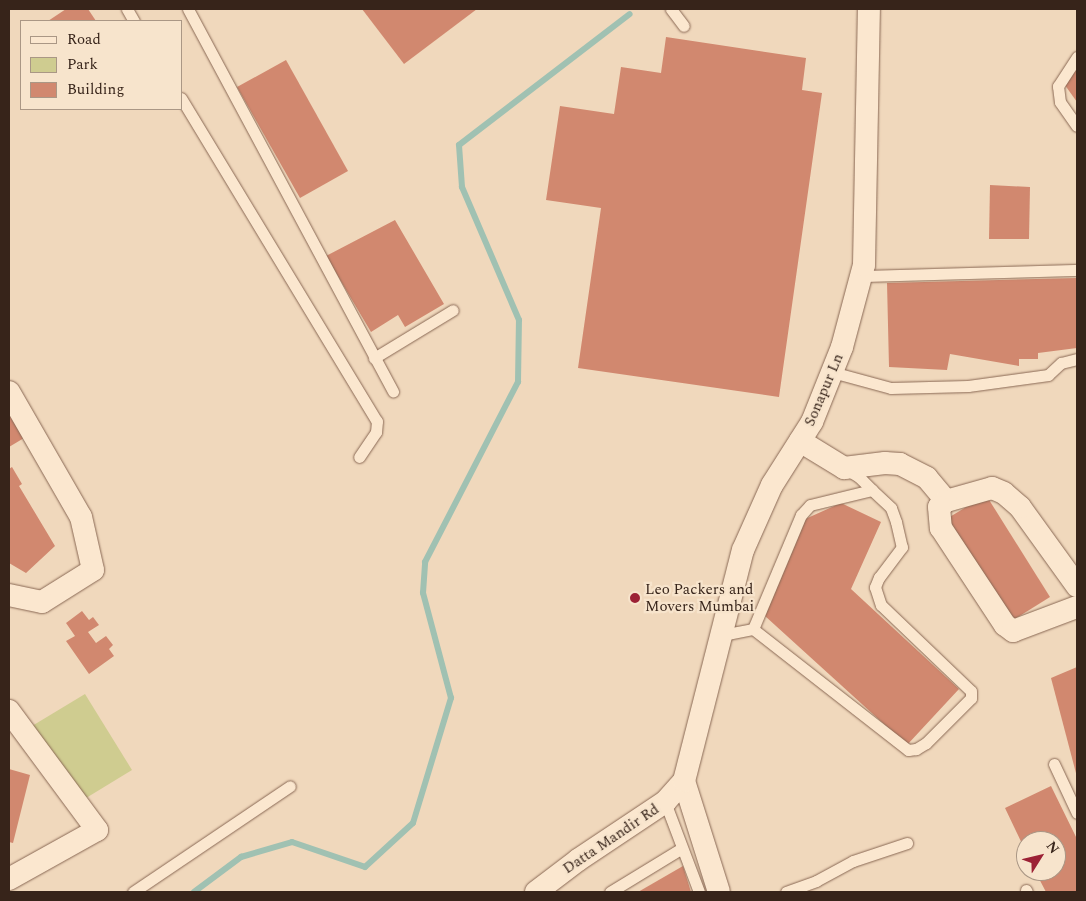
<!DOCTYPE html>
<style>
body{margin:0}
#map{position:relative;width:1086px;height:901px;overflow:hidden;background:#f0d8bc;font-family:Spectral,serif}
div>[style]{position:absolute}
.green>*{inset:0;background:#cfcc90}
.stream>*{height:6px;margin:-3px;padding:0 3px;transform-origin:3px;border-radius:3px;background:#a0c1b2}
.building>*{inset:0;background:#d1886f}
.roads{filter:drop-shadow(0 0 1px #896854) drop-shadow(0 0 1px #896854)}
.service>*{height:11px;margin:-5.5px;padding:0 5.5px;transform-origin:5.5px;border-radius:5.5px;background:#fbe7cf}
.minor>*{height:22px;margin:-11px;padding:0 11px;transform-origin:11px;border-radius:11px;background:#fbe7cf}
.dots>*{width:14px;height:14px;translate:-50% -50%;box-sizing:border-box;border:2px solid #f7e4cc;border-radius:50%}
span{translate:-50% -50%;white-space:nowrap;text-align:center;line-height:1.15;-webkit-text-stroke:4.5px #f7e4cc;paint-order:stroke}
.street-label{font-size:15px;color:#37241a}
.poi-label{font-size:15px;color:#37241a}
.left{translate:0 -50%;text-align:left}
.frame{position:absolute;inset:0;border:10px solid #37241a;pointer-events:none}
.legend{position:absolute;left:20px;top:20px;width:162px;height:90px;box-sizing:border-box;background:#f7e4cc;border:1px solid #aa9785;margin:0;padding:6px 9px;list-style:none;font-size:15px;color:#37241a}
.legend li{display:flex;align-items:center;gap:10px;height:25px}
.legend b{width:25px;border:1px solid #aa9785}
.north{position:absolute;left:1016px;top:831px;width:50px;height:50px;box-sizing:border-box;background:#f7e4cc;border:1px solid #aa9785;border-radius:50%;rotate:54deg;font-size:14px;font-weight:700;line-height:20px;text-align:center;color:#37241a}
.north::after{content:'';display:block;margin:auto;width:18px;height:22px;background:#9c2135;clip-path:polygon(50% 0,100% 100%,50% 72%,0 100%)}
</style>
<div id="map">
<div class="green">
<i style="clip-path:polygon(85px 694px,132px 770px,73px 806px,27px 729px)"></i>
</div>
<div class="stream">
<i style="left:194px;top:892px;width:59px;rotate:-36.7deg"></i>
<i style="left:241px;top:857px;width:53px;rotate:-16.4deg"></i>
<i style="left:292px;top:842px;width:77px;rotate:18.9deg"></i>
<i style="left:365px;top:867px;width:65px;rotate:-42.5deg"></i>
<i style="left:413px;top:823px;width:131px;rotate:-73.1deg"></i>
<i style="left:451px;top:698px;width:109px;rotate:-104.9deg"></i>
<i style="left:423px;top:593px;width:31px;rotate:-86deg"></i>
<i style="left:425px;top:562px;width:203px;rotate:-62.7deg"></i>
<i style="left:518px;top:382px;width:62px;rotate:-89.1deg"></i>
<i style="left:519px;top:320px;width:145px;rotate:-113.2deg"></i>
<i style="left:462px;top:187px;width:42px;rotate:-94.1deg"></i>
<i style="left:459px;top:145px;width:215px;rotate:-37.5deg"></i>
</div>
<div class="building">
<i style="clip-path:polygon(66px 9px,88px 9px,96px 21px,48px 21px)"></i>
<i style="clip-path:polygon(362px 9px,477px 9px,404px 64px)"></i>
<i style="clip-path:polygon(666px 37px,806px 58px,802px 90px,822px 93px,779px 397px,578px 368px,601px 208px,546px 200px,560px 106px,614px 114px,621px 67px,661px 73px)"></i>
<i style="clip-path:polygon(286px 60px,348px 171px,300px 198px,237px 87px)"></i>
<i style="clip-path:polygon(1077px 70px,1077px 102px,1062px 81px)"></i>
<i style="clip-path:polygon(990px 185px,1030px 187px,1029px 239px,989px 239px)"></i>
<i style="clip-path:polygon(395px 220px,444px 304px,405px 327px,398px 315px,371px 332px,326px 256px)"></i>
<i style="clip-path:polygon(1077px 278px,1077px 348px,1038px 353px,1038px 359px,1019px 359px,1019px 366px,950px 354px,947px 370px,889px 367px,887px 283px)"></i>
<i style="clip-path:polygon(9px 412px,24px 438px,9px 447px)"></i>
<i style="clip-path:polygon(12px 467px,22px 484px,19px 486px,55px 546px,26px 573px,9px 563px,9px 469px)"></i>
<i style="clip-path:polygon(986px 495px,1050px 597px,1010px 622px,948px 518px)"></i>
<i style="clip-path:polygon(841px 503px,881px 522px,851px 589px,959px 689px,907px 745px,765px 616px,803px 520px)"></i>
<i style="clip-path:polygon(82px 611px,89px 620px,93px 617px,99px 625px,88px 632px,96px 643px,106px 636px,113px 645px,109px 649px,114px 656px,89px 674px,66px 641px,75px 636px,66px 623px)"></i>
<i style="clip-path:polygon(1077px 667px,1077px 777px,1051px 678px)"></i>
<i style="clip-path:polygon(9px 769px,30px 775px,13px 843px,9px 842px)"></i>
<i style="clip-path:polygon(1051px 786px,1077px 839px,1077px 892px,1046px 892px,1035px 871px,1056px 871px,1056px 841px,1026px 841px,1026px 852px,1005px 808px)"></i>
<i style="clip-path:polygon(683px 866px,691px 892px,638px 892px)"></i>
</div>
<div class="roads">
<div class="service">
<i style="left:127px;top:9px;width:14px;rotate:60deg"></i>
<i style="left:188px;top:9px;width:434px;rotate:61.8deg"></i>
<i style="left:671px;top:9px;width:21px;rotate:53deg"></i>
<i style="left:1077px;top:57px;width:35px;rotate:123deg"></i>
<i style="left:1058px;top:86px;width:16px;rotate:83deg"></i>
<i style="left:1060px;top:102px;width:29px;rotate:55deg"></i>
<i style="left:181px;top:98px;width:378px;rotate:58.8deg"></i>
<i style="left:377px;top:421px;width:11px;rotate:95deg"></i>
<i style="left:376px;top:432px;width:30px;rotate:124deg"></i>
<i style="left:861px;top:276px;width:216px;rotate:-1.6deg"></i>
<i style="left:374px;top:358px;width:92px;rotate:-31.3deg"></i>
<i style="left:832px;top:372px;width:61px;rotate:15.2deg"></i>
<i style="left:891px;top:388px;width:77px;rotate:-1.5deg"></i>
<i style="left:968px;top:386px;width:81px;rotate:-7.8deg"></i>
<i style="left:1048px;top:375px;width:18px;rotate:-43deg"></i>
<i style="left:1061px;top:363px;width:16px;rotate:-14deg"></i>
<i style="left:846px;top:469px;width:15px;rotate:32deg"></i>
<i style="left:859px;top:477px;width:18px;rotate:45deg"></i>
<i style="left:872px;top:490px;width:26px;rotate:43deg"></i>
<i style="left:891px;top:508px;width:15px;rotate:70deg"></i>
<i style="left:896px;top:522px;width:26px;rotate:77deg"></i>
<i style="left:902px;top:547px;width:38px;rotate:127deg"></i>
<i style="left:879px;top:577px;width:11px;rotate:112deg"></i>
<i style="left:875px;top:587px;width:19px;rotate:72deg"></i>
<i style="left:881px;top:605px;width:124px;rotate:43.7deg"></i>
<i style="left:971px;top:691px;width:7px;rotate:90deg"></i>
<i style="left:971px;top:698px;width:64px;rotate:135deg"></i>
<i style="left:926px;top:743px;width:12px;rotate:149deg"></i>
<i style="left:916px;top:749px;width:8px;rotate:173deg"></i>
<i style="left:908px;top:750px;width:197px;rotate:-142deg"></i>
<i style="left:753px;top:629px;width:124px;rotate:-67.2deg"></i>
<i style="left:801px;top:515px;width:13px;rotate:-48deg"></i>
<i style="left:810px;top:505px;width:64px;rotate:-13.6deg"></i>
<i style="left:722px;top:635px;width:32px;rotate:-11deg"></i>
<i style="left:1054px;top:764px;width:54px;rotate:64.9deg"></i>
<i style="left:665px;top:802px;width:96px;rotate:69.3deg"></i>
<i style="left:1026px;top:890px;width:2px;rotate:63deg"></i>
<i style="left:133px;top:892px;width:189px;rotate:-34deg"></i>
<i style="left:610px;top:892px;width:84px;rotate:-31.4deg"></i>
<i style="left:786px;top:892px;width:32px;rotate:-20deg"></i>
<i style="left:816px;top:881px;width:42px;rotate:-28.4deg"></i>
<i style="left:853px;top:861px;width:57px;rotate:-18.4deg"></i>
</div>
<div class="minor">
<i style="left:9px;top:392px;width:144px;rotate:60.1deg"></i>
<i style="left:81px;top:517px;width:54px;rotate:77.2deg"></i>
<i style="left:93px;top:570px;width:60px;rotate:147.9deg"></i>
<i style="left:42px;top:602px;width:34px;rotate:-168deg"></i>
<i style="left:800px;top:441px;width:52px;rotate:31.5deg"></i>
<i style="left:844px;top:468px;width:41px;rotate:-7deg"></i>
<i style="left:885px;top:463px;width:15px;rotate:4deg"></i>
<i style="left:900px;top:464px;width:30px;rotate:27deg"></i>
<i style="left:927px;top:478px;width:30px;rotate:50deg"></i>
<i style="left:1077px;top:586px;width:97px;rotate:-125.8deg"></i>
<i style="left:1020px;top:507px;width:21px;rotate:-139deg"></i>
<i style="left:1004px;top:493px;width:13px;rotate:-157deg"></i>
<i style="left:992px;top:488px;width:48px;rotate:164.2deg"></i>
<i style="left:946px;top:501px;width:9px;rotate:139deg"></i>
<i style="left:939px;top:507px;width:21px;rotate:85deg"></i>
<i style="left:941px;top:528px;width:116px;rotate:56.6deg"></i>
<i style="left:1005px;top:625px;width:10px;rotate:37deg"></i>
<i style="left:1013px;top:631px;width:68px;rotate:-20.6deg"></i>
<i style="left:9px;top:711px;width:148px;rotate:53.5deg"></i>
<i style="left:97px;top:830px;width:101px;rotate:150.9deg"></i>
<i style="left:684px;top:781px;width:116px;rotate:72.5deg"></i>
<i style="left:536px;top:892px;width:53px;rotate:-37.3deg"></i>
<i style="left:578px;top:860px;width:105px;rotate:-33.7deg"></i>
<i style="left:665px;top:802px;width:28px;rotate:-48deg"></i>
<i style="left:684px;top:781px;width:238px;rotate:-75.7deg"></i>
<i style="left:743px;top:550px;width:71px;rotate:-66deg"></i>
<i style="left:772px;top:485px;width:75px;rotate:-57.6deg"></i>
<i style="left:812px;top:422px;width:81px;rotate:-68.2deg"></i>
<i style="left:842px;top:347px;width:85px;rotate:-75deg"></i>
<i style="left:864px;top:265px;width:256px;rotate:-88.9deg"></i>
</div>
</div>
<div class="dots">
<i style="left:635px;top:598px;background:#9c2135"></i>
</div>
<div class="street-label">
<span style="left:824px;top:390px;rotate:-67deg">Sonapur Ln</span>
<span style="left:611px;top:839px;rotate:-34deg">Datta Mandir Rd</span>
</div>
<div class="poi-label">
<span class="left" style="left:645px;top:598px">Leo Packers and<br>Movers Mumbai</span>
</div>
<div class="frame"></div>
<ul class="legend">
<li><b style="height:6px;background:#fbe7cf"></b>Road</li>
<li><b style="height:14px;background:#cfcc90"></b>Park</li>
<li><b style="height:14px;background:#d1886f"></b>Building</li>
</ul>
<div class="north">N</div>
</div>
